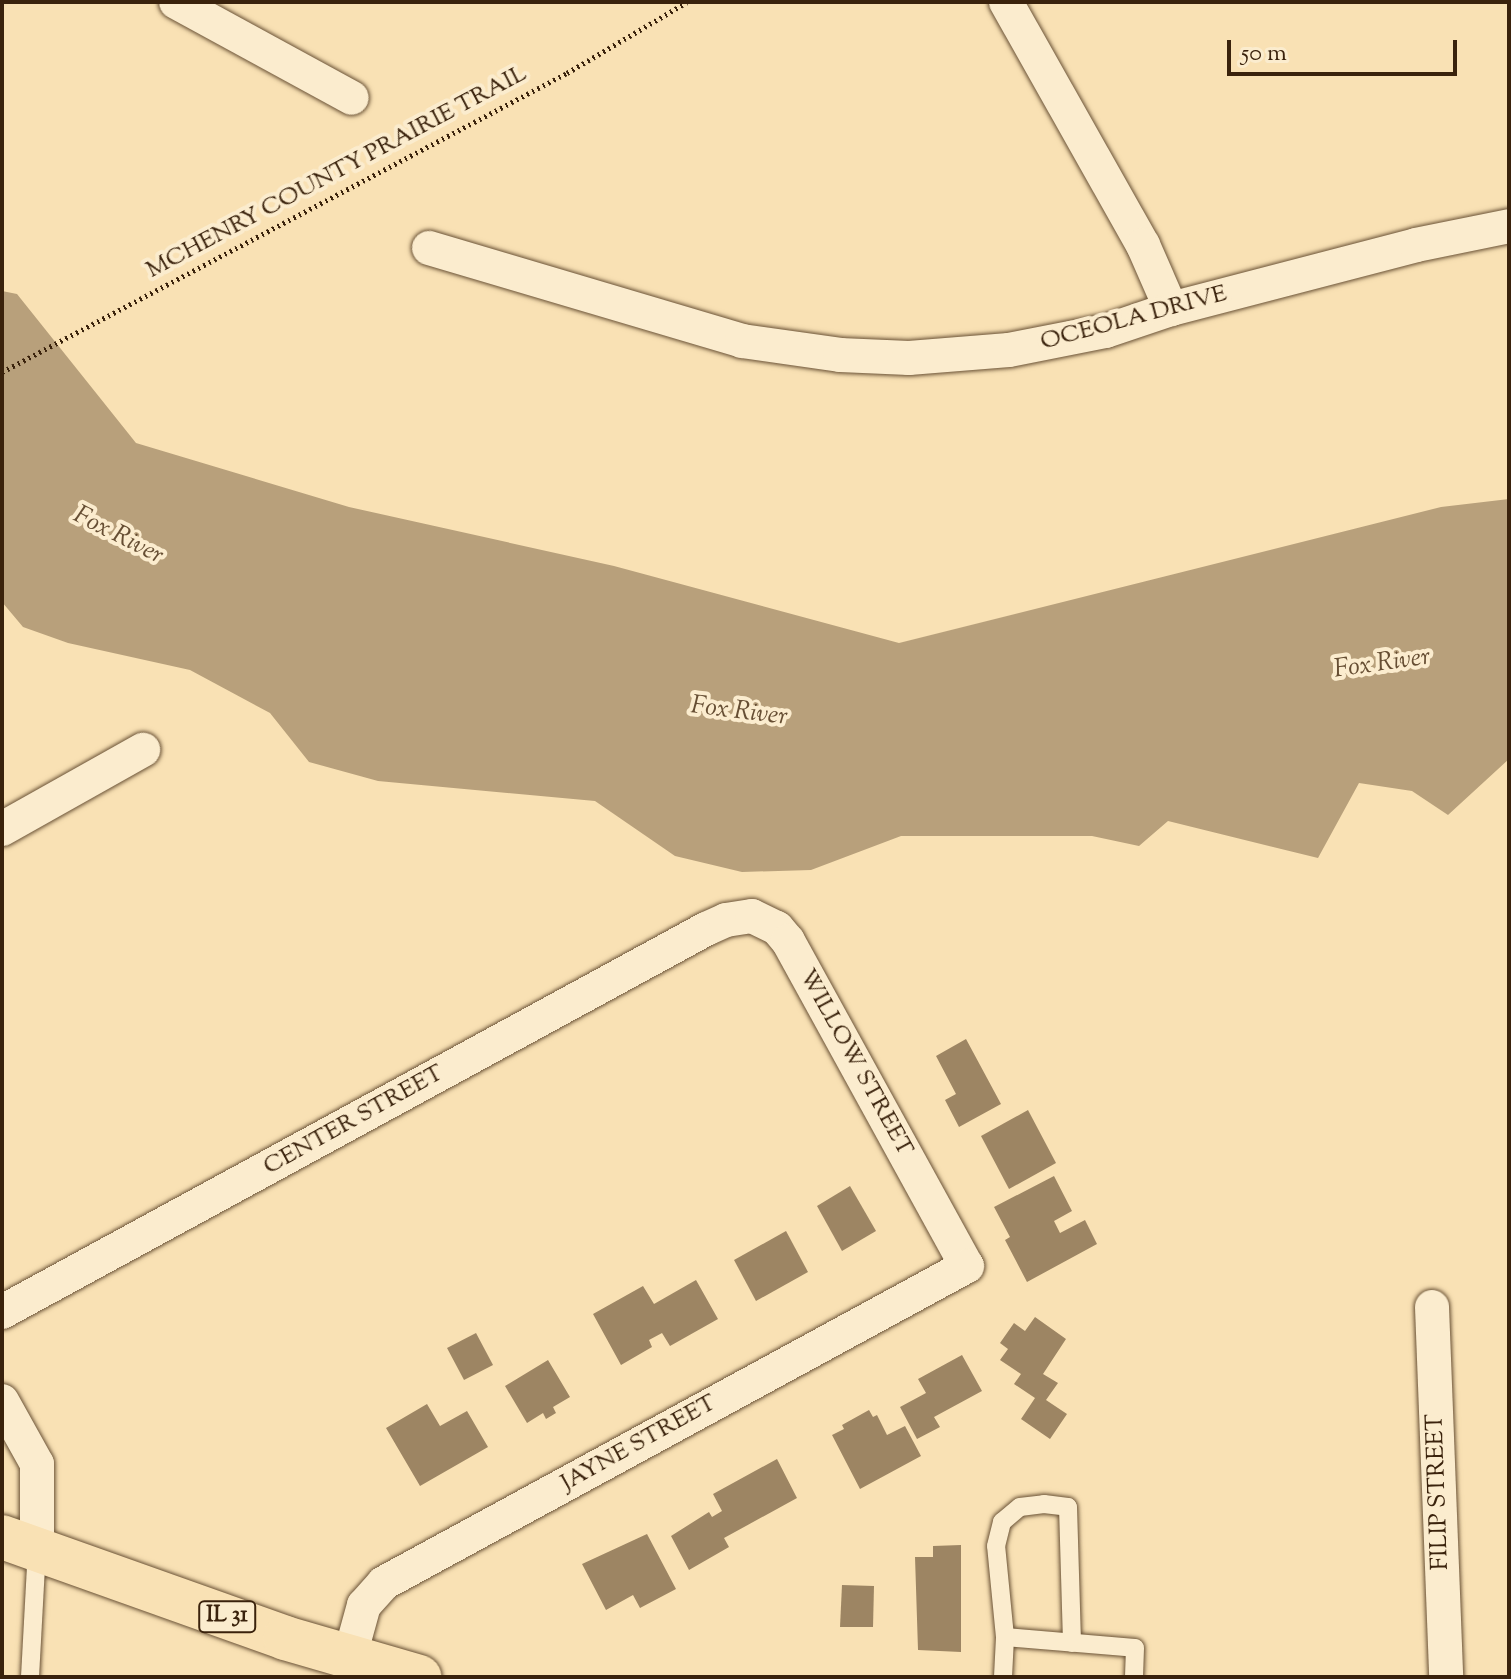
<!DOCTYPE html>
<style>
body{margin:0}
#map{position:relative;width:1511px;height:1679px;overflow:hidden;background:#f9e1b4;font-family:"Sorts Mill Goudy",serif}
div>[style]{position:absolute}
.water>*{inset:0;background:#b8a07b}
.building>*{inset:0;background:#9d8563}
.path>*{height:5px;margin-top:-2.5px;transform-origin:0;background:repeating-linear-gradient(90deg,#3a220c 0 2px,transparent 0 6px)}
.roads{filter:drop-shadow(0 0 2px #6a5236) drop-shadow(0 0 2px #6a5236)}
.lane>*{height:18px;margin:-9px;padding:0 9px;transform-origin:9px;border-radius:9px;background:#fbecce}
.street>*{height:34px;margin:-17px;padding:0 17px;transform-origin:17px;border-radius:17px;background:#fbecce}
.primary>*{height:44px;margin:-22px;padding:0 22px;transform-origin:22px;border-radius:22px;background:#f9e1b4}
span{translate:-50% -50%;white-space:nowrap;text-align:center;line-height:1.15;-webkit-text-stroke:8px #fbecce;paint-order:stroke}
.shield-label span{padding:2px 6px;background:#fbecce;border:2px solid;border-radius:6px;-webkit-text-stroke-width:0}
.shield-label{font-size:22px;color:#3a220c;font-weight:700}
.street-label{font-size:24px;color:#3a220c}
.water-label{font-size:26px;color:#664e33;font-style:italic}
.frame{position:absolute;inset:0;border:4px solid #3a220c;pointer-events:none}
.scale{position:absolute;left:1227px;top:40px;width:230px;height:36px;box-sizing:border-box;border:4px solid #3a220c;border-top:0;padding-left:10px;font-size:24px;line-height:28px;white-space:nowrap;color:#3a220c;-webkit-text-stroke:6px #fbecce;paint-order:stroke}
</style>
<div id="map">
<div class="water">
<i style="clip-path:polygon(2px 291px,17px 294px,136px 443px,349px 507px,614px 566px,899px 643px,1441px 507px,1509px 499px,1509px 759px,1448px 815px,1412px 791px,1359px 783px,1318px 858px,1168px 821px,1139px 846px,1092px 836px,901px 836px,811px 870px,742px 872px,675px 856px,595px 801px,378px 781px,309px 762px,270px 713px,190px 670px,68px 643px,23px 627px,2px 602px)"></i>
</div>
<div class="building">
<i style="clip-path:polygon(966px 1039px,1001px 1104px,959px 1127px,945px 1100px,956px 1094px,936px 1056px)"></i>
<i style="clip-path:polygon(1028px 1110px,1056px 1163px,1009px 1189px,981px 1136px)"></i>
<i style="clip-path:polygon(1054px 1176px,1072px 1211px,1054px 1221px,1060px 1233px,1085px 1220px,1097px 1244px,1027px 1282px,1005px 1240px,1010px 1237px,994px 1207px)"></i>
<i style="clip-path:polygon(850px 1186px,876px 1231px,842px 1251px,817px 1206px)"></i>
<i style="clip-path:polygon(786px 1231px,808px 1272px,756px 1301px,734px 1260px)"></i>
<i style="clip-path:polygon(696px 1280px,718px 1319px,670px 1346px,662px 1333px,649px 1340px,652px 1347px,621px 1365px,593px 1314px,643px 1286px,654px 1304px)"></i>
<i style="clip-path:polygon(1035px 1317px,1066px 1339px,1043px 1374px,1058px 1383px,1046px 1400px,1067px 1414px,1050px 1439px,1021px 1419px,1035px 1398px,1014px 1384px,1021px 1374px,1000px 1360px,1008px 1349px,1000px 1343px,1014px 1323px,1025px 1331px)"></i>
<i style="clip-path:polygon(476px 1333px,493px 1365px,464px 1380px,447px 1348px)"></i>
<i style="clip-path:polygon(962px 1355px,982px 1391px,934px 1417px,940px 1427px,917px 1439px,900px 1407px,926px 1393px,918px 1379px)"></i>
<i style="clip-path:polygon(548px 1360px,570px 1397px,553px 1407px,556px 1413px,546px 1419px,543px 1413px,527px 1423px,505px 1386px)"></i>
<i style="clip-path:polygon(427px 1404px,440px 1426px,467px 1411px,488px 1447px,420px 1486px,386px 1428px)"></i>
<i style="clip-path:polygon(869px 1410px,873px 1417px,877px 1415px,887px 1435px,905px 1426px,921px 1456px,860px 1489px,832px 1435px,844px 1429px,842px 1425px)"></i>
<i style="clip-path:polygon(777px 1459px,797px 1498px,724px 1538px,729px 1547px,689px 1570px,671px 1536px,709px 1512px,712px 1517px,722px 1511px,713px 1494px)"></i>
<i style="clip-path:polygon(647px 1534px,676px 1589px,640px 1608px,633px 1595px,606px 1610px,582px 1564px)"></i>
<i style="clip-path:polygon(961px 1545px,961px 1652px,918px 1650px,915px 1557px,933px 1557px,933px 1546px)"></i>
<i style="clip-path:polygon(842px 1585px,874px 1586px,873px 1627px,840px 1627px)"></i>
</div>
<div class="path">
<i style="left:2px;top:372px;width:639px;rotate:-27.89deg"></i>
<i style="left:567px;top:73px;width:139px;rotate:-30.6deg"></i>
</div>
<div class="roads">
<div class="lane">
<i style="left:1005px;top:1637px;width:91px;rotate:-95.6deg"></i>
<i style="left:996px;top:1546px;width:25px;rotate:-76deg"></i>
<i style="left:1002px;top:1522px;width:23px;rotate:-40deg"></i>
<i style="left:1020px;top:1507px;width:24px;rotate:-7deg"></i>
<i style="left:1044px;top:1504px;width:24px;rotate:7deg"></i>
<i style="left:1068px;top:1507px;width:136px;rotate:88.3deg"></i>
<i style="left:30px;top:1677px;width:129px;rotate:-86.9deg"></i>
<i style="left:1003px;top:1677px;width:40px;rotate:-87.1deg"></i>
<i style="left:1005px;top:1637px;width:130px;rotate:4.8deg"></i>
<i style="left:1135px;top:1648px;width:29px;rotate:92deg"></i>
</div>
<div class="street">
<i style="left:176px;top:2px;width:200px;rotate:28.6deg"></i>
<i style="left:1006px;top:2px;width:279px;rotate:60.6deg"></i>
<i style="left:1143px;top:245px;width:70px;rotate:66.4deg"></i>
<i style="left:429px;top:248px;width:327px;rotate:16.5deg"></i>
<i style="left:742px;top:341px;width:99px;rotate:8.1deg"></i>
<i style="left:840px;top:355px;width:69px;rotate:2.5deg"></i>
<i style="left:909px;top:358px;width:100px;rotate:-4.6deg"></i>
<i style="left:1009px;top:350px;width:99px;rotate:-11.1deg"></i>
<i style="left:1106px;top:331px;width:69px;rotate:-18.7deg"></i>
<i style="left:1171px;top:309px;width:253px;rotate:-14.6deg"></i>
<i style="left:1416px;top:245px;width:95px;rotate:-11.5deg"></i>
<i style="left:2px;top:829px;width:162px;rotate:-29.3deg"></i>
<i style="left:1432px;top:1307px;width:370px;rotate:87.8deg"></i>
<i style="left:2px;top:1312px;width:801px;rotate:-28.55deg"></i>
<i style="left:706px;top:929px;width:22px;rotate:-24deg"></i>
<i style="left:726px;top:920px;width:26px;rotate:-9deg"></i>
<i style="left:752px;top:916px;width:28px;rotate:26deg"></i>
<i style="left:777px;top:928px;width:17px;rotate:50deg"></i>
<i style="left:788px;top:941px;width:371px;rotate:61.2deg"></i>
<i style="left:967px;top:1266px;width:664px;rotate:151.47deg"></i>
<i style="left:384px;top:1583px;width:30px;rotate:132deg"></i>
<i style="left:364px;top:1605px;width:53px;rotate:105.4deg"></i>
<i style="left:2px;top:1401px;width:72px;rotate:60.9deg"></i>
<i style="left:37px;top:1464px;width:83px;rotate:90deg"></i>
</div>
<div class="primary">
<i style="left:2px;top:1537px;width:300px;rotate:19.6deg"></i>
<i style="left:285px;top:1638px;width:140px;rotate:16.2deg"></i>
</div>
</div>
<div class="shield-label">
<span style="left:227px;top:1617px">IL 31</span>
</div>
<div class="street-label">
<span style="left:337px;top:173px;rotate:-28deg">MCHENRY COUNTY PRAIRIE TRAIL</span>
<span style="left:1134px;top:319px;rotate:-15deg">OCEOLA DRIVE</span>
<span style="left:855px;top:1063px;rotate:61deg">WILLOW STREET</span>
<span style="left:354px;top:1121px;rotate:-29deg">CENTER STREET</span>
<span style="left:639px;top:1444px;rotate:-29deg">JAYNE STREET</span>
<span style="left:1439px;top:1492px;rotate:-92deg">FILIP STREET</span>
</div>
<div class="water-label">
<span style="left:118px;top:536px;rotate:27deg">Fox River</span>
<span style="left:1382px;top:664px;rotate:-8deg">Fox River</span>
<span style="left:739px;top:712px;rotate:7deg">Fox River</span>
</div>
<div class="frame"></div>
<div class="scale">50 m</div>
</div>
